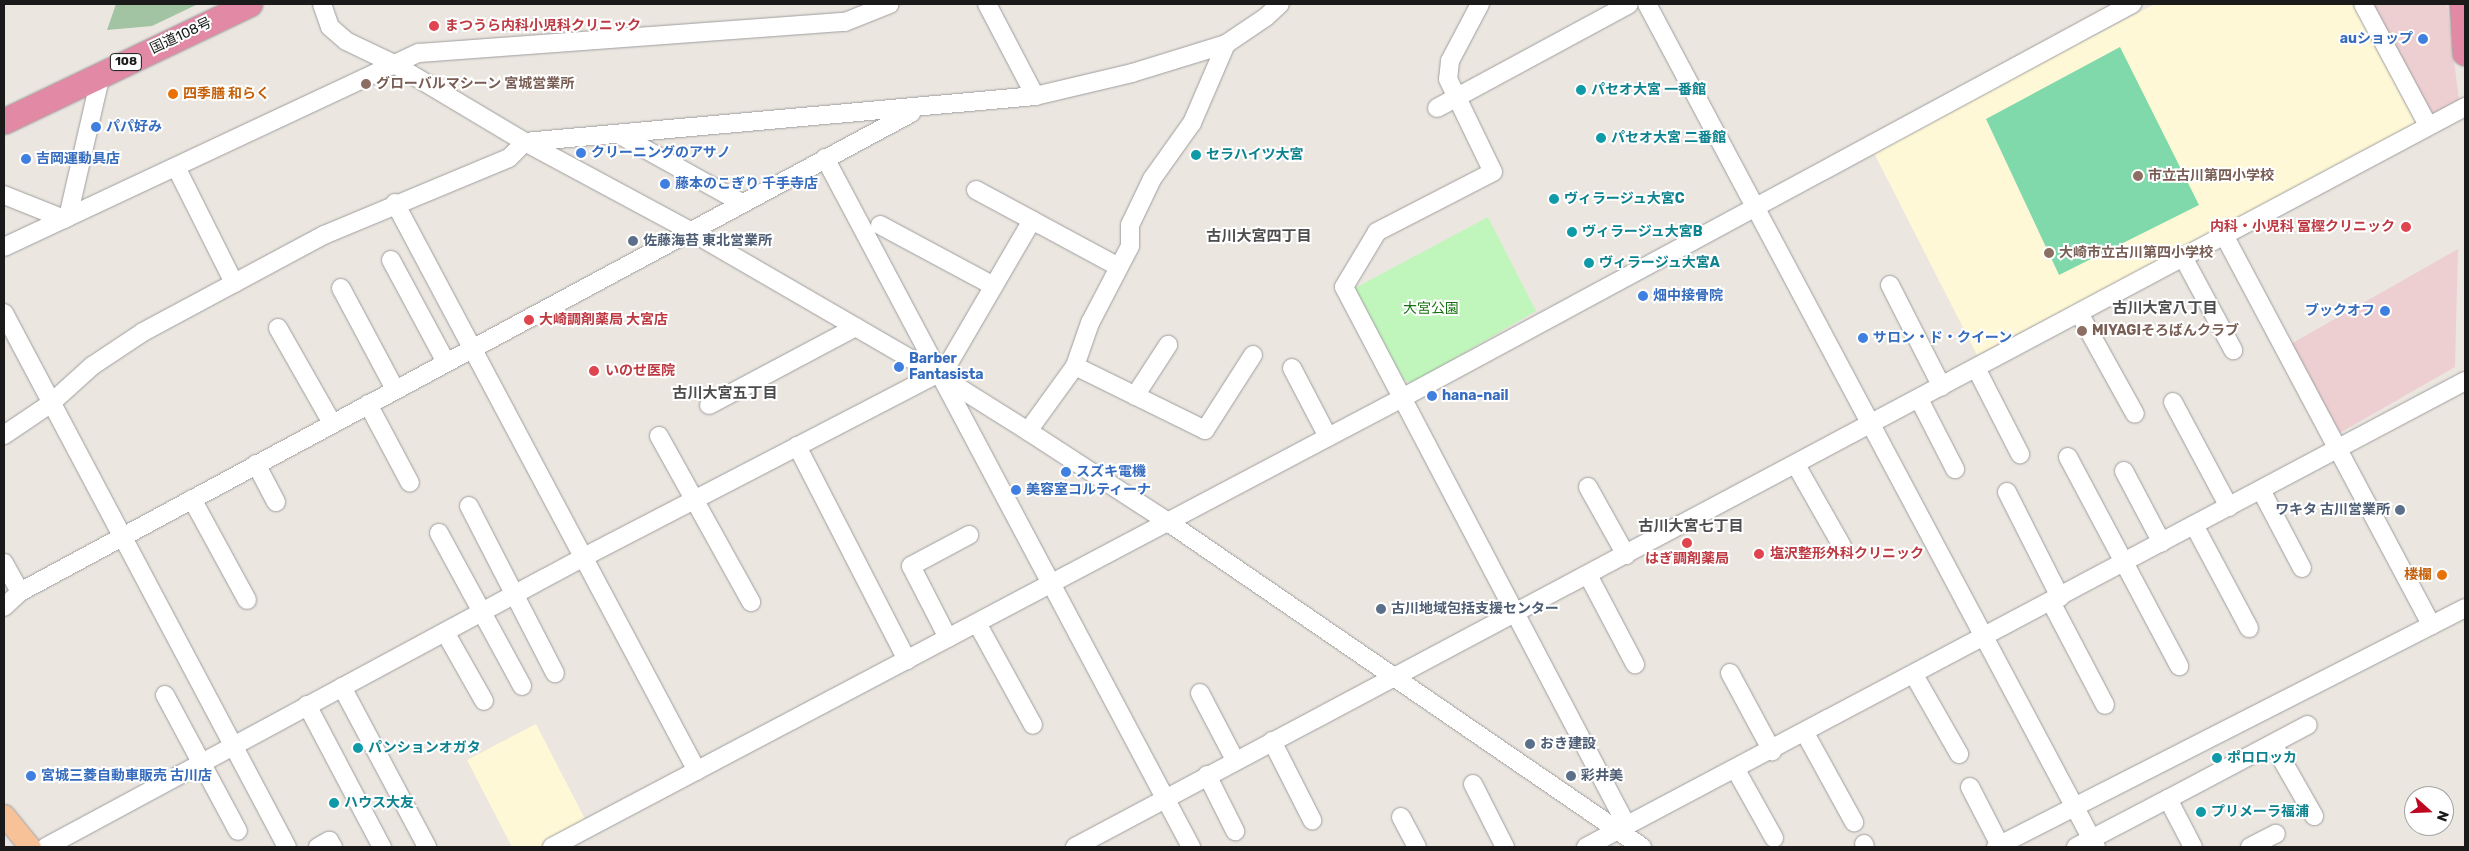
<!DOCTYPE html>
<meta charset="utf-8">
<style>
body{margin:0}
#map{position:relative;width:2469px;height:851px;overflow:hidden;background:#ece6e0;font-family:Rubik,"Noto Sans JP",sans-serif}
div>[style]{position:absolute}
.commercial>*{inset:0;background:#edcfd2}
.education>*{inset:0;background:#fef8d7}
.cemetery>*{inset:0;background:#a2c4a2}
.park>*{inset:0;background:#c0f6bc}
.pitch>*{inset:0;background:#7fd9aa}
.roads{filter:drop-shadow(0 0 1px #9e9e9e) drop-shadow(0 0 1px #9e9e9e)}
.minor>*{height:18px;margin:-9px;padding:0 9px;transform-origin:9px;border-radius:9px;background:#fff}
.major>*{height:21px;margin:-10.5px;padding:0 10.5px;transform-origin:10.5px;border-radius:10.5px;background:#f8c299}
.highway>*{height:25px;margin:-12.5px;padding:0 12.5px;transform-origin:12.5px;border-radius:12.5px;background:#e289a6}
.dots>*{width:14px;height:14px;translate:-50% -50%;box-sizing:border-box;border:2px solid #fff;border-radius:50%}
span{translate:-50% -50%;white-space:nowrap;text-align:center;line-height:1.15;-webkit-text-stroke:4px #fff;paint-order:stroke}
.shield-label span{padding:1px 4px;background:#fff;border:1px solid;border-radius:4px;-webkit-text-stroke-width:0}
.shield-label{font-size:12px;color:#1a1a1a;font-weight:700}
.health-label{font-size:14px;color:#be3a42;font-weight:700}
.left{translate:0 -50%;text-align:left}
.right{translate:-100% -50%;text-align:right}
.street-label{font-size:14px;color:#1a1a1a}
.shop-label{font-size:14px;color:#366cbe;font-weight:700}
.education-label{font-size:14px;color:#785e54;font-weight:700}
.culture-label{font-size:14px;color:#0d838f;font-weight:700}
.food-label{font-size:14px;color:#c56008;font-weight:700}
.service-label{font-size:14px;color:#4e5e75;font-weight:700}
.park-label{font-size:14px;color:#14720f}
.neighbourhood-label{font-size:15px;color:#4d4d4d;font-weight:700}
.frame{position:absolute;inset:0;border:5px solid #1a1a1a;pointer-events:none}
.north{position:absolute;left:2404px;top:786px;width:50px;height:50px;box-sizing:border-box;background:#fff;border:1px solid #a3a3a3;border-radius:50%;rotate:110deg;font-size:14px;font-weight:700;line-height:20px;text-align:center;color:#1a1a1a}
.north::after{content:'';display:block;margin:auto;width:18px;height:22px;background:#be0720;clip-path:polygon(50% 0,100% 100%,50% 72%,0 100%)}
</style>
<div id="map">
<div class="commercial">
<i style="clip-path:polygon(2370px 4px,2447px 4px,2459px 100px,2428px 117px)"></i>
<i style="clip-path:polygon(2458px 249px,2455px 367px,2338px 434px,2289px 345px)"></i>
</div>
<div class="education">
<i style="clip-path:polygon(2155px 4px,2354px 4px,2417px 126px,1977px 355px,1873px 151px)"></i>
<i style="clip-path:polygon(536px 724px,587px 823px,541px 847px,512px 847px,467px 760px)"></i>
</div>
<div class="cemetery">
<i style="clip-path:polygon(116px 4px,198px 4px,152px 26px,107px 30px)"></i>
</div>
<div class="park">
<i style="clip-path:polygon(1488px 217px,1536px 311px,1412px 383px,1404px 380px,1355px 288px)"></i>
</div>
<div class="pitch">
<i style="clip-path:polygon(2120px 47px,2199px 205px,2059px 275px,1986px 119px)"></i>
</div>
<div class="roads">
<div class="minor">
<i style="left:322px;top:4px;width:24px;rotate:71deg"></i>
<i style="left:330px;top:27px;width:21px;rotate:41deg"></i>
<i style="left:346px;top:41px;width:53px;rotate:25.6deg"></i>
<i style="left:394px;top:64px;width:152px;rotate:30.8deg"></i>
<i style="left:525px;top:142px;width:187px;rotate:28.3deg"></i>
<i style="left:690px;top:231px;width:285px;rotate:30.1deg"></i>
<i style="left:937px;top:374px;width:107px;rotate:32.1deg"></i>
<i style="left:1028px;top:431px;width:167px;rotate:33deg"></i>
<i style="left:1168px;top:522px;width:575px;rotate:34.44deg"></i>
<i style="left:987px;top:4px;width:104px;rotate:62.4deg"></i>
<i style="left:1480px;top:4px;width:64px;rotate:117.8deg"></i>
<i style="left:1450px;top:61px;width:18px;rotate:96deg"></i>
<i style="left:1448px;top:79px;width:103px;rotate:64.2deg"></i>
<i style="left:1493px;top:172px;width:131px;rotate:152.7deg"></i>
<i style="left:1377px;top:232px;width:64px;rotate:121deg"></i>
<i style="left:1344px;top:287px;width:609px;rotate:62.3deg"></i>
<i style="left:1647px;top:4px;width:955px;rotate:61.96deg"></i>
<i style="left:2363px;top:4px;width:137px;rotate:61.8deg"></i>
<i style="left:1437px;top:108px;width:218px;rotate:-28.4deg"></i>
<i style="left:618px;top:134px;width:142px;rotate:29.1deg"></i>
<i style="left:825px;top:158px;width:780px;rotate:62.02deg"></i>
<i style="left:176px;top:167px;width:130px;rotate:63.4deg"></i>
<i style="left:976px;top:190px;width:162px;rotate:28.3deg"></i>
<i style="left:4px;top:195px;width:65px;rotate:21.8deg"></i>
<i style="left:395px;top:203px;width:643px;rotate:62deg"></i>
<i style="left:68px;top:217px;width:147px;rotate:-77deg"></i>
<i style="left:880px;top:225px;width:129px;rotate:28.2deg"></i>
<i style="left:2224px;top:235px;width:442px;rotate:62deg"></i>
<i style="left:4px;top:247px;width:458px;rotate:-25.1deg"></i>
<i style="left:419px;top:53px;width:427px;rotate:-4.2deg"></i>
<i style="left:845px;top:22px;width:48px;rotate:-21.8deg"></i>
<i style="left:2183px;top:257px;width:106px;rotate:61.7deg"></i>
<i style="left:391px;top:260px;width:116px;rotate:61.7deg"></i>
<i style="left:1890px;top:285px;width:114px;rotate:63deg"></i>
<i style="left:341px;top:288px;width:115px;rotate:61.9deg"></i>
<i style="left:4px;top:313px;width:604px;rotate:62.08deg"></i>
<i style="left:2079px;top:313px;width:115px;rotate:61deg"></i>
<i style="left:278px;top:328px;width:109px;rotate:60.4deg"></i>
<i style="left:1075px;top:366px;width:145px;rotate:26.2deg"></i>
<i style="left:1205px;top:430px;width:89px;rotate:-57.4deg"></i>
<i style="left:1292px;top:368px;width:78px;rotate:62.4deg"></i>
<i style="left:1976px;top:368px;width:97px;rotate:62.9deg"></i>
<i style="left:1135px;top:396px;width:61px;rotate:-57.1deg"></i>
<i style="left:1919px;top:399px;width:79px;rotate:62.8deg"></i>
<i style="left:2173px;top:402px;width:119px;rotate:61.9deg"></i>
<i style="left:368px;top:404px;width:89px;rotate:62deg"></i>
<i style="left:709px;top:405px;width:166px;rotate:-28deg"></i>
<i style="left:1028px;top:431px;width:80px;rotate:-54.1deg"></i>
<i style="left:1075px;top:366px;width:46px;rotate:-70.8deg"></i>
<i style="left:1090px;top:323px;width:87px;rotate:-62.5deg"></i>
<i style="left:1130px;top:246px;width:21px;rotate:-90deg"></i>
<i style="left:1130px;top:225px;width:51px;rotate:-64.4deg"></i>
<i style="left:1152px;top:179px;width:69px;rotate:-54.5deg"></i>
<i style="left:1192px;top:123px;width:86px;rotate:-66.7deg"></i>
<i style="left:4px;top:435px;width:55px;rotate:-34deg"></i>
<i style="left:50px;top:404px;width:57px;rotate:-42.1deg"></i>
<i style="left:92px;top:366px;width:61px;rotate:-33.7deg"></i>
<i style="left:143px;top:332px;width:205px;rotate:-28.2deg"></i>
<i style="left:324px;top:235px;width:200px;rotate:-22.6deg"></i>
<i style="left:509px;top:158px;width:23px;rotate:-45deg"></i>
<i style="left:525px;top:142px;width:512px;rotate:-5.15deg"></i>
<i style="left:1035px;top:96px;width:100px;rotate:-13.3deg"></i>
<i style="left:1132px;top:73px;width:98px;rotate:-17.1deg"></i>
<i style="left:1226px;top:44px;width:48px;rotate:-34deg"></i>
<i style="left:1266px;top:17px;width:19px;rotate:-43deg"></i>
<i style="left:659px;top:436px;width:190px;rotate:61deg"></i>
<i style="left:797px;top:446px;width:241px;rotate:62.8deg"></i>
<i style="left:2068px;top:457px;width:237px;rotate:62deg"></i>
<i style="left:256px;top:464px;width:43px;rotate:62.2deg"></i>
<i style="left:1796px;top:465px;width:93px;rotate:60.4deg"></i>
<i style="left:2124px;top:471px;width:81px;rotate:62.2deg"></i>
<i style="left:1588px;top:487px;width:78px;rotate:60.8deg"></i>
<i style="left:2261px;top:490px;width:88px;rotate:62.3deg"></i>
<i style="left:2007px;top:492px;width:118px;rotate:63.2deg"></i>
<i style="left:192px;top:499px;width:115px;rotate:61.4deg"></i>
<i style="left:469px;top:506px;width:188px;rotate:62.8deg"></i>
<i style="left:2194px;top:525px;width:117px;rotate:61.9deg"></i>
<i style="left:439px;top:533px;width:174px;rotate:61.5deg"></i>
<i style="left:4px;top:563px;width:33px;rotate:61deg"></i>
<i style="left:1588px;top:575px;width:101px;rotate:62.2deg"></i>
<i style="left:2051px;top:602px;width:116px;rotate:62.3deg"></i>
<i style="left:4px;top:607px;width:22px;rotate:-43deg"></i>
<i style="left:20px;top:592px;width:1012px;rotate:-28.26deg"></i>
<i style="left:977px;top:623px;width:116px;rotate:61.2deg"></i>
<i style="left:445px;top:632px;width:79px;rotate:60.5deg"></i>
<i style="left:948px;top:638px;width:81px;rotate:-117.2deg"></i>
<i style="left:911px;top:566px;width:66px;rotate:-28.1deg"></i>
<i style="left:1730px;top:673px;width:89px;rotate:61.7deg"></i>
<i style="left:1914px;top:675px;width:91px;rotate:60.3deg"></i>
<i style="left:342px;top:687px;width:181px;rotate:62deg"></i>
<i style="left:1200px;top:693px;width:76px;rotate:62.4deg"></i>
<i style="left:165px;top:695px;width:154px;rotate:61.8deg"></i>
<i style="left:307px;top:705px;width:161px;rotate:62.2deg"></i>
<i style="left:1805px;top:733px;width:102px;rotate:61.2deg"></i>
<i style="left:1272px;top:741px;width:89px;rotate:63.1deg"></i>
<i style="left:2273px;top:744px;width:83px;rotate:60.3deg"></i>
<i style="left:1736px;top:770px;width:78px;rotate:60.8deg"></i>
<i style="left:1207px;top:775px;width:63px;rotate:63.4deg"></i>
<i style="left:1473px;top:784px;width:71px;rotate:63.1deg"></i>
<i style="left:1970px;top:787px;width:65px;rotate:62.7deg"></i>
<i style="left:2168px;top:799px;width:158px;rotate:-27.9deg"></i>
<i style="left:1401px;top:817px;width:34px;rotate:62deg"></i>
<i style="left:1864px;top:844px;width:3px;rotate:72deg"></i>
<i style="left:46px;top:847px;width:611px;rotate:-28.33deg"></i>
<i style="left:584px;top:557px;width:398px;rotate:-27.4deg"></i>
<i style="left:937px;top:374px;width:11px;rotate:-34deg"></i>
<i style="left:946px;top:368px;width:171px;rotate:-59.8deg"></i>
<i style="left:318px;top:847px;width:13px;rotate:-29deg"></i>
<i style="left:329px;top:841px;width:7px;rotate:56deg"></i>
<i style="left:552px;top:847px;width:961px;rotate:-27.84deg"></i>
<i style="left:1402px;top:398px;width:830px;rotate:-28.36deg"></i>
<i style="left:1075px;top:847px;width:1575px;rotate:-28.03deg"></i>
<i style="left:1586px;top:847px;width:995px;rotate:-27.93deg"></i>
<i style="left:1996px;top:847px;width:526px;rotate:-27deg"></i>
<i style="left:2076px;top:847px;width:104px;rotate:-27.6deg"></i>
<i style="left:2168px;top:799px;width:54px;rotate:62.5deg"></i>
<i style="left:2250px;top:847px;width:29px;rotate:-27deg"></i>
</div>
<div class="major">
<i style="left:4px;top:815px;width:41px;rotate:50.9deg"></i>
</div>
<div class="highway">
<i style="left:2462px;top:4px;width:49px;rotate:86.5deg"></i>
<i style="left:4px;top:121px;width:272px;rotate:-25.5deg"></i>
</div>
</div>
<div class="dots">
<i style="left:434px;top:26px;background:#e0444e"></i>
<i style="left:2423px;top:39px;background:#3f7fe0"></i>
<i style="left:366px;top:84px;background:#8d6e63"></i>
<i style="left:1581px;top:90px;background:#0f9aa8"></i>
<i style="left:173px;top:94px;background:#e8710a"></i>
<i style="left:96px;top:127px;background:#3f7fe0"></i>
<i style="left:1601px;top:138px;background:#0f9aa8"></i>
<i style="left:581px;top:153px;background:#3f7fe0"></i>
<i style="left:1196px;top:155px;background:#0f9aa8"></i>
<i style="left:26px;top:159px;background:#3f7fe0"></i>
<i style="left:2138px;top:176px;background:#8d6e63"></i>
<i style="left:665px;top:184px;background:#3f7fe0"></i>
<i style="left:1554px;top:199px;background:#0f9aa8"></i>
<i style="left:2406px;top:227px;background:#e0444e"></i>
<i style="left:1572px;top:232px;background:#0f9aa8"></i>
<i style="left:633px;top:241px;background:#5c6f8a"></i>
<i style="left:2049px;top:253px;background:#8d6e63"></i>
<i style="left:1589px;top:263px;background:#0f9aa8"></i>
<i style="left:1643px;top:296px;background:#3f7fe0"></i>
<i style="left:2385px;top:311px;background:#3f7fe0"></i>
<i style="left:529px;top:320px;background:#e0444e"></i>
<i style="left:2082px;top:331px;background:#8d6e63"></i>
<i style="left:1863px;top:338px;background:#3f7fe0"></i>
<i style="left:899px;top:367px;background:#3f7fe0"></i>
<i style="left:594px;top:371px;background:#e0444e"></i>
<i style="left:1432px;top:396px;background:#3f7fe0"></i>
<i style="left:1066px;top:472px;background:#3f7fe0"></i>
<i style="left:1016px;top:490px;background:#3f7fe0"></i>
<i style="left:2400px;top:510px;background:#5c6f8a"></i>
<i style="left:1687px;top:543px;background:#e0444e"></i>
<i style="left:1759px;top:554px;background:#e0444e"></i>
<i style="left:2442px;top:575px;background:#e8710a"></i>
<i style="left:1381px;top:609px;background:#5c6f8a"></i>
<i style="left:1530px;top:744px;background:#5c6f8a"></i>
<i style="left:358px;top:748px;background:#0f9aa8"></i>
<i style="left:2217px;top:758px;background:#0f9aa8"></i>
<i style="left:31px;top:776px;background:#3f7fe0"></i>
<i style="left:1571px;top:776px;background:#5c6f8a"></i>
<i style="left:334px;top:803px;background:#0f9aa8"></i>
<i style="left:2201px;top:812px;background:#0f9aa8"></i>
</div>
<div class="shield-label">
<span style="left:126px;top:62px">108</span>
</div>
<div class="health-label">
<span class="left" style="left:445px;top:26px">まつうら内科小児科クリニック</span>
<span class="right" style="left:2395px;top:227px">内科・小児科 冨樫クリニック</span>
<span class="left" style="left:539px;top:320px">大崎調剤薬局 大宮店</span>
<span class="left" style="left:605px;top:371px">いのせ医院</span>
<span class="left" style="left:1770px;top:554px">塩沢整形外科クリニック</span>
<span style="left:1687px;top:559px">はぎ調剤薬局</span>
</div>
<div class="street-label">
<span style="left:181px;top:36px;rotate:-25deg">国道108号</span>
</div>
<div class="shop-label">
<span class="right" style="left:2413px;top:39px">auショップ</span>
<span class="left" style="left:106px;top:127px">パパ好み</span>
<span class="left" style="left:591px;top:153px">クリーニングのアサノ</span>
<span class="left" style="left:36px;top:159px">吉岡運動具店</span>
<span class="left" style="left:675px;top:184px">藤本のこぎり 千手寺店</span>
<span class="left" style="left:1653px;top:296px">畑中接骨院</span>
<span class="right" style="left:2375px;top:311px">ブックオフ</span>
<span class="left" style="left:1873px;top:338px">サロン・ド・クイーン</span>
<span class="left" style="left:909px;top:367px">Barber<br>Fantasista</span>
<span class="left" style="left:1442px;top:396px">hana-nail</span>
<span class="left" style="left:1076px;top:472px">スズキ電機</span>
<span class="left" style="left:1026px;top:490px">美容室コルティーナ</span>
<span class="left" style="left:41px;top:776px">宮城三菱自動車販売 古川店</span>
</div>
<div class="education-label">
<span class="left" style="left:376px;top:84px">グローバルマシーン 宮城営業所</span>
<span class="left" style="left:2148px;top:176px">市立古川第四小学校</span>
<span class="left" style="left:2059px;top:253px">大崎市立古川第四小学校</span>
<span class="left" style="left:2092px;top:331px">MIYAGIそろばんクラブ</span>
</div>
<div class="culture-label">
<span class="left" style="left:1591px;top:90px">パセオ大宮 一番館</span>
<span class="left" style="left:1611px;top:138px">パセオ大宮 二番館</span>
<span class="left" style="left:1206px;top:155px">セラハイツ大宮</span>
<span class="left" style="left:1564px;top:199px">ヴィラージュ大宮C</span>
<span class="left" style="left:1582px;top:232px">ヴィラージュ大宮B</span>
<span class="left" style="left:1599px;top:263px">ヴィラージュ大宮A</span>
<span class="left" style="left:368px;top:748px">パンションオガタ</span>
<span class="left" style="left:2227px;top:758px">ポロロッカ</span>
<span class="left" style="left:344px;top:803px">ハウス大友</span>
<span class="left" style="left:2211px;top:812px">プリメーラ福浦</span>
</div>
<div class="food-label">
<span class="left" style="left:183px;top:94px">四季膳 和らく</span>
<span class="right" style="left:2432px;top:575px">楼欄</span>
</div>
<div class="service-label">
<span class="left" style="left:643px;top:241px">佐藤海苔 東北営業所</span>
<span class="right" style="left:2390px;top:510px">ワキタ 古川営業所</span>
<span class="left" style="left:1391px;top:609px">古川地域包括支援センター</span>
<span class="left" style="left:1540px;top:744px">おき建設</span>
<span class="left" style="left:1581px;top:776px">彩井美</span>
</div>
<div class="park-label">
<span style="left:1431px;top:309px">大宮公園</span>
</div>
<div class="neighbourhood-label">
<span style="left:1259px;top:237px">古川大宮四丁目</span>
<span style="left:2165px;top:309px">古川大宮八丁目</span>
<span style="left:725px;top:394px">古川大宮五丁目</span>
<span style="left:1691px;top:527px">古川大宮七丁目</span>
</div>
<div class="frame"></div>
<div class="north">N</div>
</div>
